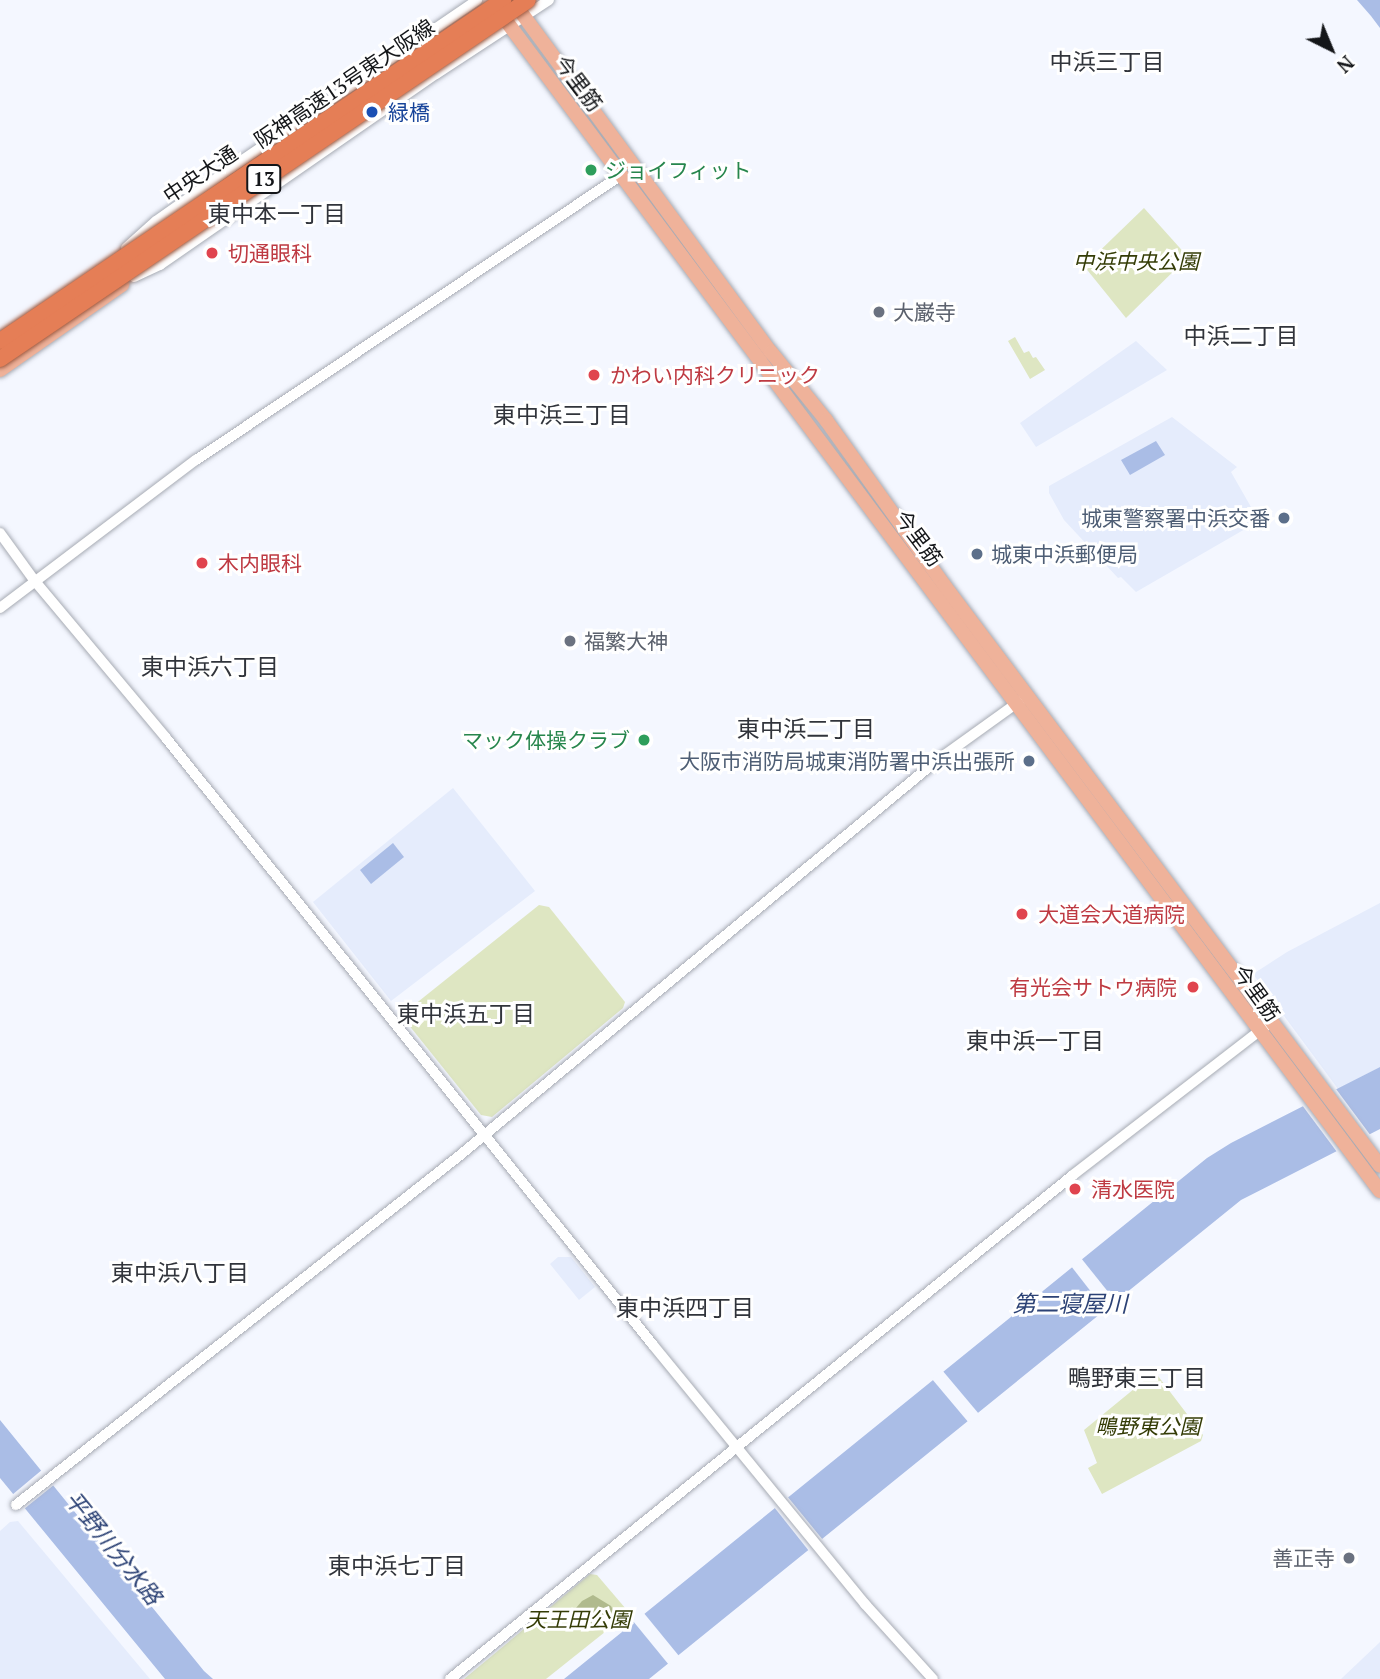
<!DOCTYPE html>
<meta charset="utf-8">
<style>
body{margin:0}
#map{position:relative;width:1380px;height:1679px;overflow:hidden;background:#f4f7ff;font-family:"PT Serif","Noto Sans JP",serif}
div>[style]{position:absolute}
.built>*{inset:0;background:#e5ecfc}
.green>*{inset:0;background:#dee6c2}
.forest>*{inset:0;background:#b0ba8d}
.water>*{inset:0;background:#aabde6}
.pier>*{inset:0;background:#f4f7ff}
.roads{filter:drop-shadow(0 0 2px #a7abb4) drop-shadow(0 0 2px #a7abb4)}
.tertiary>*{height:10px;margin:-5px;padding:0 5px;transform-origin:5px;border-radius:5px;background:#fff}
.primary>*{height:14px;margin:-7px;padding:0 7px;transform-origin:7px;border-radius:7px;background:#efb29a}
.bridges{filter:drop-shadow(0 0 2px #9c5a41) drop-shadow(0 0 2px #9c5a41)}
.motorway-bridge>*{height:16px;margin:-8px;padding:0 8px;transform-origin:8px;border-radius:8px;background:#e57e56}
.dots>*{width:19px;height:19px;translate:-50% -50%;box-sizing:border-box;border:4px solid #fff;border-radius:50%}
span{translate:-50% -50%;white-space:nowrap;text-align:center;line-height:1.15;-webkit-text-stroke:6px #fff;paint-order:stroke}
.shield-label span{padding:2px 5px;background:#fff;border:2px solid;border-radius:5px;-webkit-text-stroke-width:0}
.shield-label{font-size:19px;color:#141619;font-weight:700}
.street-label{font-size:21px;color:#141619}
.transit-label{font-size:21px;color:#164399}
.left{translate:0 -50%;text-align:left}
.leisure-label{font-size:21px;color:#27864d}
.right{translate:-100% -50%;text-align:right}
.health-label{font-size:21px;color:#be3a42}
.park-label{font-size:21px;color:#343c06;font-style:italic}
.worship-label{font-size:21px;color:#5b616d}
.service-label{font-size:21px;color:#4e5e75}
.neighbourhood-label{font-size:23px;color:#31343b}
.water-label{font-size:23px;color:#2c4275;font-style:italic}
.north{position:absolute;left:1296px;top:14px;width:70px;height:70px;-webkit-text-stroke:5px #fff;paint-order:stroke;rotate:137deg;font-size:19px;font-weight:700;line-height:28px;text-align:center;color:#141619}
.north::after{content:'';display:block;margin:auto;width:24px;height:32px;background:#141619;clip-path:polygon(50% 0,100% 100%,50% 72%,0 100%)}
</style>
<div id="map">
<div class="built">
<i style="clip-path:polygon(1136px 341px,1167px 370px,1036px 447px,1020px 423px)"></i>
<i style="clip-path:polygon(1172px 417px,1237px 467px,1231px 472px,1259px 521px,1136px 592px,1121px 577px,1118px 578px,1064px 520px,1049px 493px,1049px 486px)"></i>
<i style="clip-path:polygon(453px 788px,535px 891px,391px 1001px,313px 902px)"></i>
<i style="clip-path:polygon(1380px 903px,1380px 1067px,1338px 1089px,1253px 974px,1287px 952px)"></i>
<i style="clip-path:polygon(558px 1257px,571px 1257px,595px 1287px,579px 1300px,550px 1264px)"></i>
<i style="clip-path:polygon(18px 1521px,150px 1679px,0 1679px,0 1531px,10px 1522px)"></i>
<i style="clip-path:polygon(1380px 1642px,1380px 1679px,1341px 1679px)"></i>
</div>
<div class="green">
<i style="clip-path:polygon(1144px 208px,1188px 257px,1126px 318px,1084px 266px)"></i>
<i style="clip-path:polygon(1015px 337px,1024px 353px,1029px 351px,1033px 358px,1036px 357px,1045px 370px,1030px 379px,1008px 341px)"></i>
<i style="clip-path:polygon(539px 905px,549px 907px,625px 1002px,623px 1008px,492px 1117px,481px 1115px,404px 1019px,404px 1013px)"></i>
<i style="clip-path:polygon(1151px 1375px,1158px 1376px,1203px 1435px,1201px 1441px,1102px 1494px,1088px 1468px,1097px 1463px,1084px 1430px)"></i>
<i style="clip-path:polygon(590px 1574px,597px 1575px,626px 1609px,625px 1616px,546px 1679px,464px 1679px)"></i>
</div>
<div class="forest">
<i style="clip-path:polygon(593px 1595px,611px 1606px,616px 1616px,601px 1629px,591px 1629px,576px 1608px,582px 1601px)"></i>
</div>
<div class="water">
<i style="clip-path:polygon(1357px 0,1380px 0,1380px 28px,1371px 16px)"></i>
<i style="clip-path:polygon(1156px 441px,1165px 455px,1130px 475px,1121px 460px)"></i>
<i style="clip-path:polygon(393px 843px,404px 857px,371px 884px,360px 870px)"></i>
<i style="clip-path:polygon(1380px 1067px,1380px 1129px,1241px 1200px,649px 1679px,564px 1679px,1207px 1158px,1231px 1143px)"></i>
<i style="clip-path:polygon(0 1420px,204px 1671px,213px 1679px,165px 1679px,0 1478px)"></i>
</div>
<div class="pier">
<i style="clip-path:polygon(1336px 1089px,1371px 1136px,1337px 1152px,1302px 1105px)"></i>
<i style="clip-path:polygon(1081px 1258px,1117px 1303px,1106px 1311px,1071px 1266px)"></i>
<i style="clip-path:polygon(942px 1370px,979px 1414px,969px 1423px,932px 1379px)"></i>
<i style="clip-path:polygon(43px 1469px,55px 1484px,24px 1509px,12px 1495px)"></i>
<i style="clip-path:polygon(787px 1496px,823px 1540px,809px 1551px,774px 1507px)"></i>
<i style="clip-path:polygon(643px 1612px,679px 1656px,669px 1665px,633px 1621px)"></i>
</div>
<div class="roads">
<div class="tertiary">
<i style="left:126px;top:248px;width:40px;rotate:-42deg"></i>
<i style="left:156px;top:221px;width:92px;rotate:-35.2deg"></i>
<i style="left:231px;top:168px;width:298px;rotate:-34.3deg"></i>
<i style="left:134px;top:277px;width:29px;rotate:-25deg"></i>
<i style="left:160px;top:265px;width:336px;rotate:-34.7deg"></i>
<i style="left:436px;top:74px;width:135px;rotate:-33.2deg"></i>
<i style="left:0;top:533px;width:58px;rotate:54.1deg"></i>
<i style="left:34px;top:580px;width:206px;rotate:50.1deg"></i>
<i style="left:166px;top:738px;width:778px;rotate:51.26deg"></i>
<i style="left:653px;top:1345px;width:335px;rotate:50.7deg"></i>
<i style="left:865px;top:1604px;width:101px;rotate:47.8deg"></i>
<i style="left:0;top:608px;width:246px;rotate:-37.1deg"></i>
<i style="left:196px;top:460px;width:514px;rotate:-33.81deg"></i>
<i style="left:16px;top:1505px;width:564px;rotate:-38.23deg"></i>
<i style="left:459px;top:1156px;width:618px;rotate:-39.62deg"></i>
<i style="left:935px;top:762px;width:105px;rotate:-35.7deg"></i>
<i style="left:450px;top:1679px;width:801px;rotate:-38.97deg"></i>
<i style="left:1073px;top:1175px;width:244px;rotate:-37.7deg"></i>
</div>
<div class="primary">
<i style="left:512px;top:0;width:437px;rotate:53.7deg"></i>
<i style="left:771px;top:352px;width:87px;rotate:51deg"></i>
<i style="left:826px;top:420px;width:203px;rotate:54.4deg"></i>
<i style="left:944px;top:585px;width:726px;rotate:53.11deg"></i>
<i style="left:498px;top:10px;width:1474px;rotate:53.25deg"></i>
<i style="left:0;top:370px;width:149px;rotate:-34.9deg"></i>
</div>
</div>
<div class="bridges">
<div class="motorway-bridge">
<i style="left:0;top:341px;width:608px;rotate:-34.13deg"></i>
<i style="left:0;top:359px;width:638px;rotate:-34.21deg"></i>
</div>
</div>
<div class="dots">
<i style="left:372px;top:112px;background:#1a4fb4"></i>
<i style="left:591px;top:170px;background:#2e9e5b"></i>
<i style="left:212px;top:253px;background:#e0444e"></i>
<i style="left:879px;top:312px;background:#6b7280"></i>
<i style="left:594px;top:375px;background:#e0444e"></i>
<i style="left:1284px;top:518px;background:#5c6f8a"></i>
<i style="left:977px;top:554px;background:#5c6f8a"></i>
<i style="left:202px;top:563px;background:#e0444e"></i>
<i style="left:570px;top:641px;background:#6b7280"></i>
<i style="left:644px;top:740px;background:#2e9e5b"></i>
<i style="left:1029px;top:761px;background:#5c6f8a"></i>
<i style="left:1022px;top:914px;background:#e0444e"></i>
<i style="left:1193px;top:987px;background:#e0444e"></i>
<i style="left:1075px;top:1189px;background:#e0444e"></i>
<i style="left:1349px;top:1558px;background:#6b7280"></i>
</div>
<div class="shield-label">
<span style="left:264px;top:179px">13</span>
</div>
<div class="street-label">
<span style="left:344px;top:83px;rotate:-34deg">阪神高速13号東大阪線</span>
<span style="left:579px;top:83px;rotate:53deg">今里筋</span>
<span style="left:200px;top:174px;rotate:-34deg">中央大通</span>
<span style="left:919px;top:538px;rotate:53deg">今里筋</span>
<span style="left:1257px;top:993px;rotate:54deg">今里筋</span>
</div>
<div class="transit-label">
<span class="left" style="left:388px;top:112px">緑橋</span>
</div>
<div class="leisure-label">
<span class="left" style="left:605px;top:170px">ジョイフィット</span>
<span class="right" style="left:630px;top:740px">マック体操クラブ</span>
</div>
<div class="health-label">
<span class="left" style="left:228px;top:253px">切通眼科</span>
<span class="left" style="left:610px;top:375px">かわい内科クリニック</span>
<span class="left" style="left:218px;top:563px">木内眼科</span>
<span class="left" style="left:1038px;top:914px">大道会大道病院</span>
<span class="right" style="left:1177px;top:987px">有光会サトウ病院</span>
<span class="left" style="left:1091px;top:1189px">清水医院</span>
</div>
<div class="park-label">
<span style="left:1136px;top:261px">中浜中央公園</span>
<span style="left:1148px;top:1426px">鴫野東公園</span>
<span style="left:578px;top:1619px">天王田公園</span>
</div>
<div class="worship-label">
<span class="left" style="left:893px;top:312px">大巌寺</span>
<span class="left" style="left:584px;top:641px">福繁大神</span>
<span class="right" style="left:1335px;top:1558px">善正寺</span>
</div>
<div class="service-label">
<span class="right" style="left:1270px;top:518px">城東警察署中浜交番</span>
<span class="left" style="left:991px;top:554px">城東中浜郵便局</span>
<span class="right" style="left:1015px;top:761px">大阪市消防局城東消防署中浜出張所</span>
</div>
<div class="neighbourhood-label">
<span style="left:1107px;top:62px">中浜三丁目</span>
<span style="left:277px;top:214px">東中本一丁目</span>
<span style="left:1241px;top:336px">中浜二丁目</span>
<span style="left:562px;top:415px">東中浜三丁目</span>
<span style="left:210px;top:667px">東中浜六丁目</span>
<span style="left:806px;top:729px">東中浜二丁目</span>
<span style="left:466px;top:1014px">東中浜五丁目</span>
<span style="left:1035px;top:1041px">東中浜一丁目</span>
<span style="left:180px;top:1273px">東中浜八丁目</span>
<span style="left:685px;top:1308px">東中浜四丁目</span>
<span style="left:1137px;top:1378px">鴫野東三丁目</span>
<span style="left:397px;top:1566px">東中浜七丁目</span>
</div>
<div class="water-label">
<span style="left:1070px;top:1304px">第二寝屋川</span>
<span style="left:113px;top:1548px;rotate:51deg">平野川分水路</span>
</div>
<div class="north">N</div>
</div>
